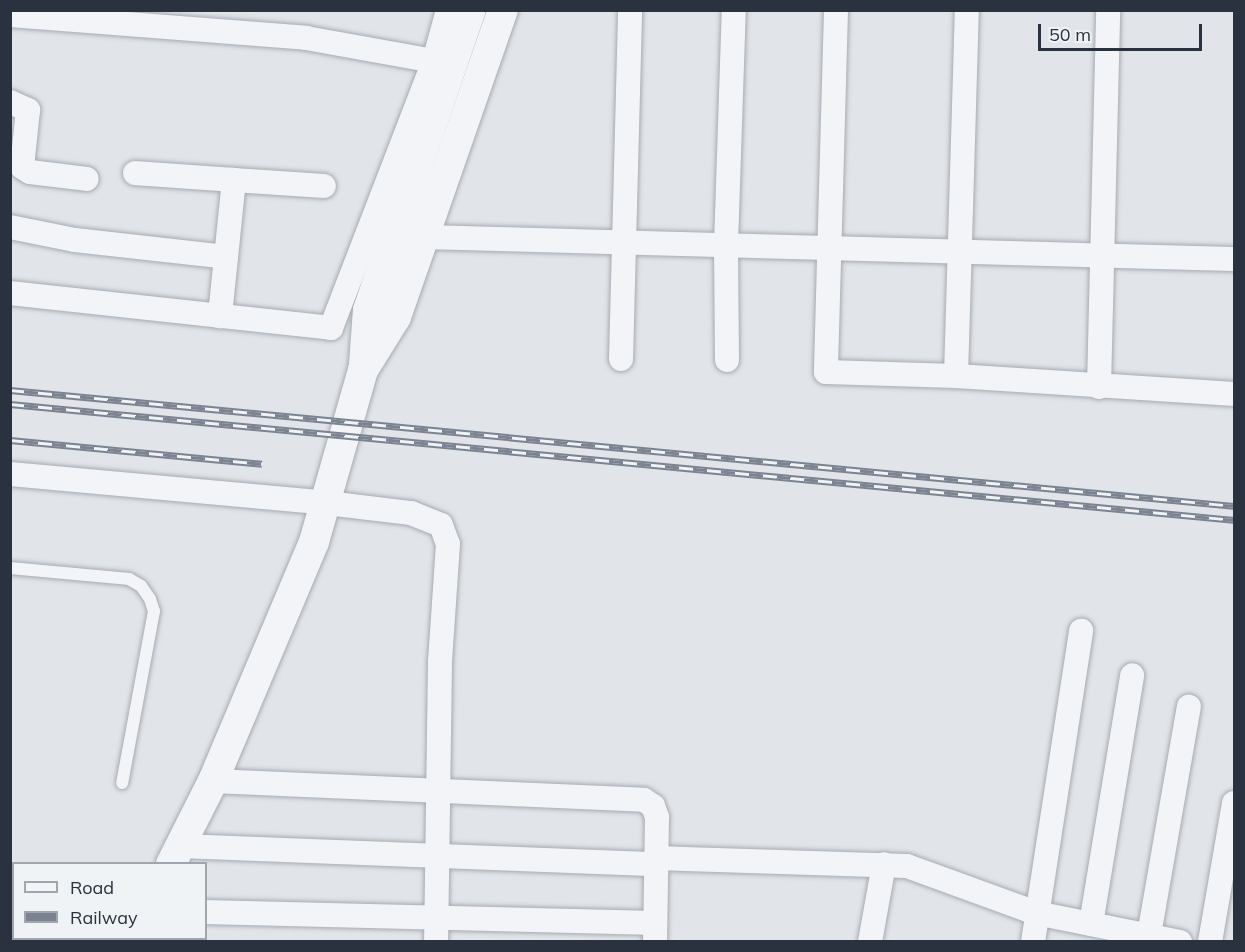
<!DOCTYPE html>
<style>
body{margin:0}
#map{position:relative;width:1245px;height:952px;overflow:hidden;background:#e1e4e8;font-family:Mulish,sans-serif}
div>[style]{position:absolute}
.roads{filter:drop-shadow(0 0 2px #a6abb2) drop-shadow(0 0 2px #a6abb2)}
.service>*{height:12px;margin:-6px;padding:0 6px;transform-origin:6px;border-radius:6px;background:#f3f4f7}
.minor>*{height:24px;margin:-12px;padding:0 12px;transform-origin:12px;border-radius:12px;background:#f3f4f7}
.tertiary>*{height:30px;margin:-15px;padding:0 15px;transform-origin:15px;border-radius:15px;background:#f3f4f7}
.rail>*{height:7px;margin-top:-3.5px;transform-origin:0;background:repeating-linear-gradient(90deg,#f0f3f6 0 14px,#7b8391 0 28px);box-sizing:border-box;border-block:2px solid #7b8391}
span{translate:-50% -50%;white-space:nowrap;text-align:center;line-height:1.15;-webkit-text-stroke:6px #f0f3f6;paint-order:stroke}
.frame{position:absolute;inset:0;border:12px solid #2a323f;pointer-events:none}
.legend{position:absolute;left:12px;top:862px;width:195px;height:78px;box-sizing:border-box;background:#f0f3f6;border:2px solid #a1a6ad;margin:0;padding:8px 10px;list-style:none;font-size:18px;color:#2a323f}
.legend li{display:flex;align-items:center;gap:12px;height:30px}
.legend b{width:30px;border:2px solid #a1a6ad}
.scale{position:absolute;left:1038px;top:24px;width:164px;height:27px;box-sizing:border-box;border:3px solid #2a323f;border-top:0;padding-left:8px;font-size:18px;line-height:21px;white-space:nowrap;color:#2a323f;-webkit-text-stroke:4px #f0f3f6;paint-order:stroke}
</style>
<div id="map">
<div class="roads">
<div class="service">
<i style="left:10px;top:568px;width:120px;rotate:5.3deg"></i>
<i style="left:129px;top:579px;width:14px;rotate:30deg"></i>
<i style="left:141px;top:586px;width:16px;rotate:55deg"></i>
<i style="left:150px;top:599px;width:13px;rotate:72deg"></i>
<i style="left:154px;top:611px;width:175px;rotate:100.5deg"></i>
</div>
<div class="minor">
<i style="left:836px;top:10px;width:362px;rotate:91.6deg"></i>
<i style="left:826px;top:372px;width:130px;rotate:1.8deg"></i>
<i style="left:956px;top:376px;width:279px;rotate:3.7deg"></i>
<i style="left:10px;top:15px;width:297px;rotate:4.4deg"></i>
<i style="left:306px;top:38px;width:130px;rotate:10.2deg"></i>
<i style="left:10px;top:102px;width:20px;rotate:24deg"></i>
<i style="left:28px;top:110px;width:57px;rotate:96deg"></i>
<i style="left:22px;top:167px;width:9px;rotate:32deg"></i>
<i style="left:30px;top:172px;width:57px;rotate:7deg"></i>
<i style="left:135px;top:173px;width:99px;rotate:4deg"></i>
<i style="left:234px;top:180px;width:137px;rotate:95.9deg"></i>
<i style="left:234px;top:180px;width:90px;rotate:3.8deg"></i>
<i style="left:10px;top:227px;width:66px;rotate:11.3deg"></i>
<i style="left:75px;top:240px;width:152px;rotate:6.4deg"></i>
<i style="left:424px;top:237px;width:810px;rotate:1.56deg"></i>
<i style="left:10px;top:293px;width:323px;rotate:6.2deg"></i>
<i style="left:331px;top:328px;width:286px;rotate:-68.9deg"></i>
<i style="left:434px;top:61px;width:53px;rotate:-74.6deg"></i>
<i style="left:621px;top:359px;width:349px;rotate:-88.5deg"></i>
<i style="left:727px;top:360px;width:115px;rotate:-90.5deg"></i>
<i style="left:726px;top:245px;width:235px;rotate:-88.1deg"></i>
<i style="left:956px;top:376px;width:366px;rotate:-88.3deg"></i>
<i style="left:1099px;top:387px;width:377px;rotate:-88.6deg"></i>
<i style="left:10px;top:474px;width:318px;rotate:5.2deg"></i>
<i style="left:327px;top:503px;width:85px;rotate:6.8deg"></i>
<i style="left:411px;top:513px;width:32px;rotate:22deg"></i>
<i style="left:441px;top:525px;width:20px;rotate:70deg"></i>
<i style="left:448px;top:544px;width:118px;rotate:93.9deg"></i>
<i style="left:440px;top:662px;width:280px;rotate:90.8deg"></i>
<i style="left:213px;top:781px;width:431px;rotate:2.5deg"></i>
<i style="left:644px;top:800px;width:11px;rotate:34deg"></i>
<i style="left:653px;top:806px;width:12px;rotate:70deg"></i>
<i style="left:657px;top:817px;width:125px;rotate:90.9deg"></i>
<i style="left:180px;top:846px;width:476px;rotate:2.2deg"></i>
<i style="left:656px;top:858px;width:251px;rotate:1.8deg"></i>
<i style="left:907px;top:866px;width:137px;rotate:20deg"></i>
<i style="left:1036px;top:913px;width:147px;rotate:11.4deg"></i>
<i style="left:206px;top:912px;width:449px;rotate:1.4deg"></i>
<i style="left:1091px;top:924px;width:252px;rotate:-80.6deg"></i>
<i style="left:1149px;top:935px;width:232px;rotate:-80.1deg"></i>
<i style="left:126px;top:942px;width:4px;rotate:-63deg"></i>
<i style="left:870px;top:942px;width:79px;rotate:-79.8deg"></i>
<i style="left:1033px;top:942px;width:315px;rotate:-81.2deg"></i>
<i style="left:1210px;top:942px;width:141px;rotate:-80.2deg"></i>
</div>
<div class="tertiary">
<i style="left:364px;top:364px;width:54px;rotate:-85.8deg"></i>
<i style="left:368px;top:310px;width:317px;rotate:-71.1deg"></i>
<i style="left:171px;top:864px;width:93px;rotate:-63.2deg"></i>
<i style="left:213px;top:781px;width:259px;rotate:-67.1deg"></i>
<i style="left:314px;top:542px;width:179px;rotate:-74.1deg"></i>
<i style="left:363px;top:370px;width:62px;rotate:-58.1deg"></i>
<i style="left:396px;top:317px;width:325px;rotate:-70.8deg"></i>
<i style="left:151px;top:938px;width:4px;rotate:90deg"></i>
</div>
</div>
<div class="rail">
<i style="left:10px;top:390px;width:1229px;rotate:5.41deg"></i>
<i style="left:10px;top:404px;width:1229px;rotate:5.41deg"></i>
<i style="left:10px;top:440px;width:253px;rotate:5.4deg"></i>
</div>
<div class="frame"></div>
<ul class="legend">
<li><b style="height:8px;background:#f3f4f7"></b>Road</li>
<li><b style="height:8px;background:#7b8391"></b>Railway</li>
</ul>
<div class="scale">50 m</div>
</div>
